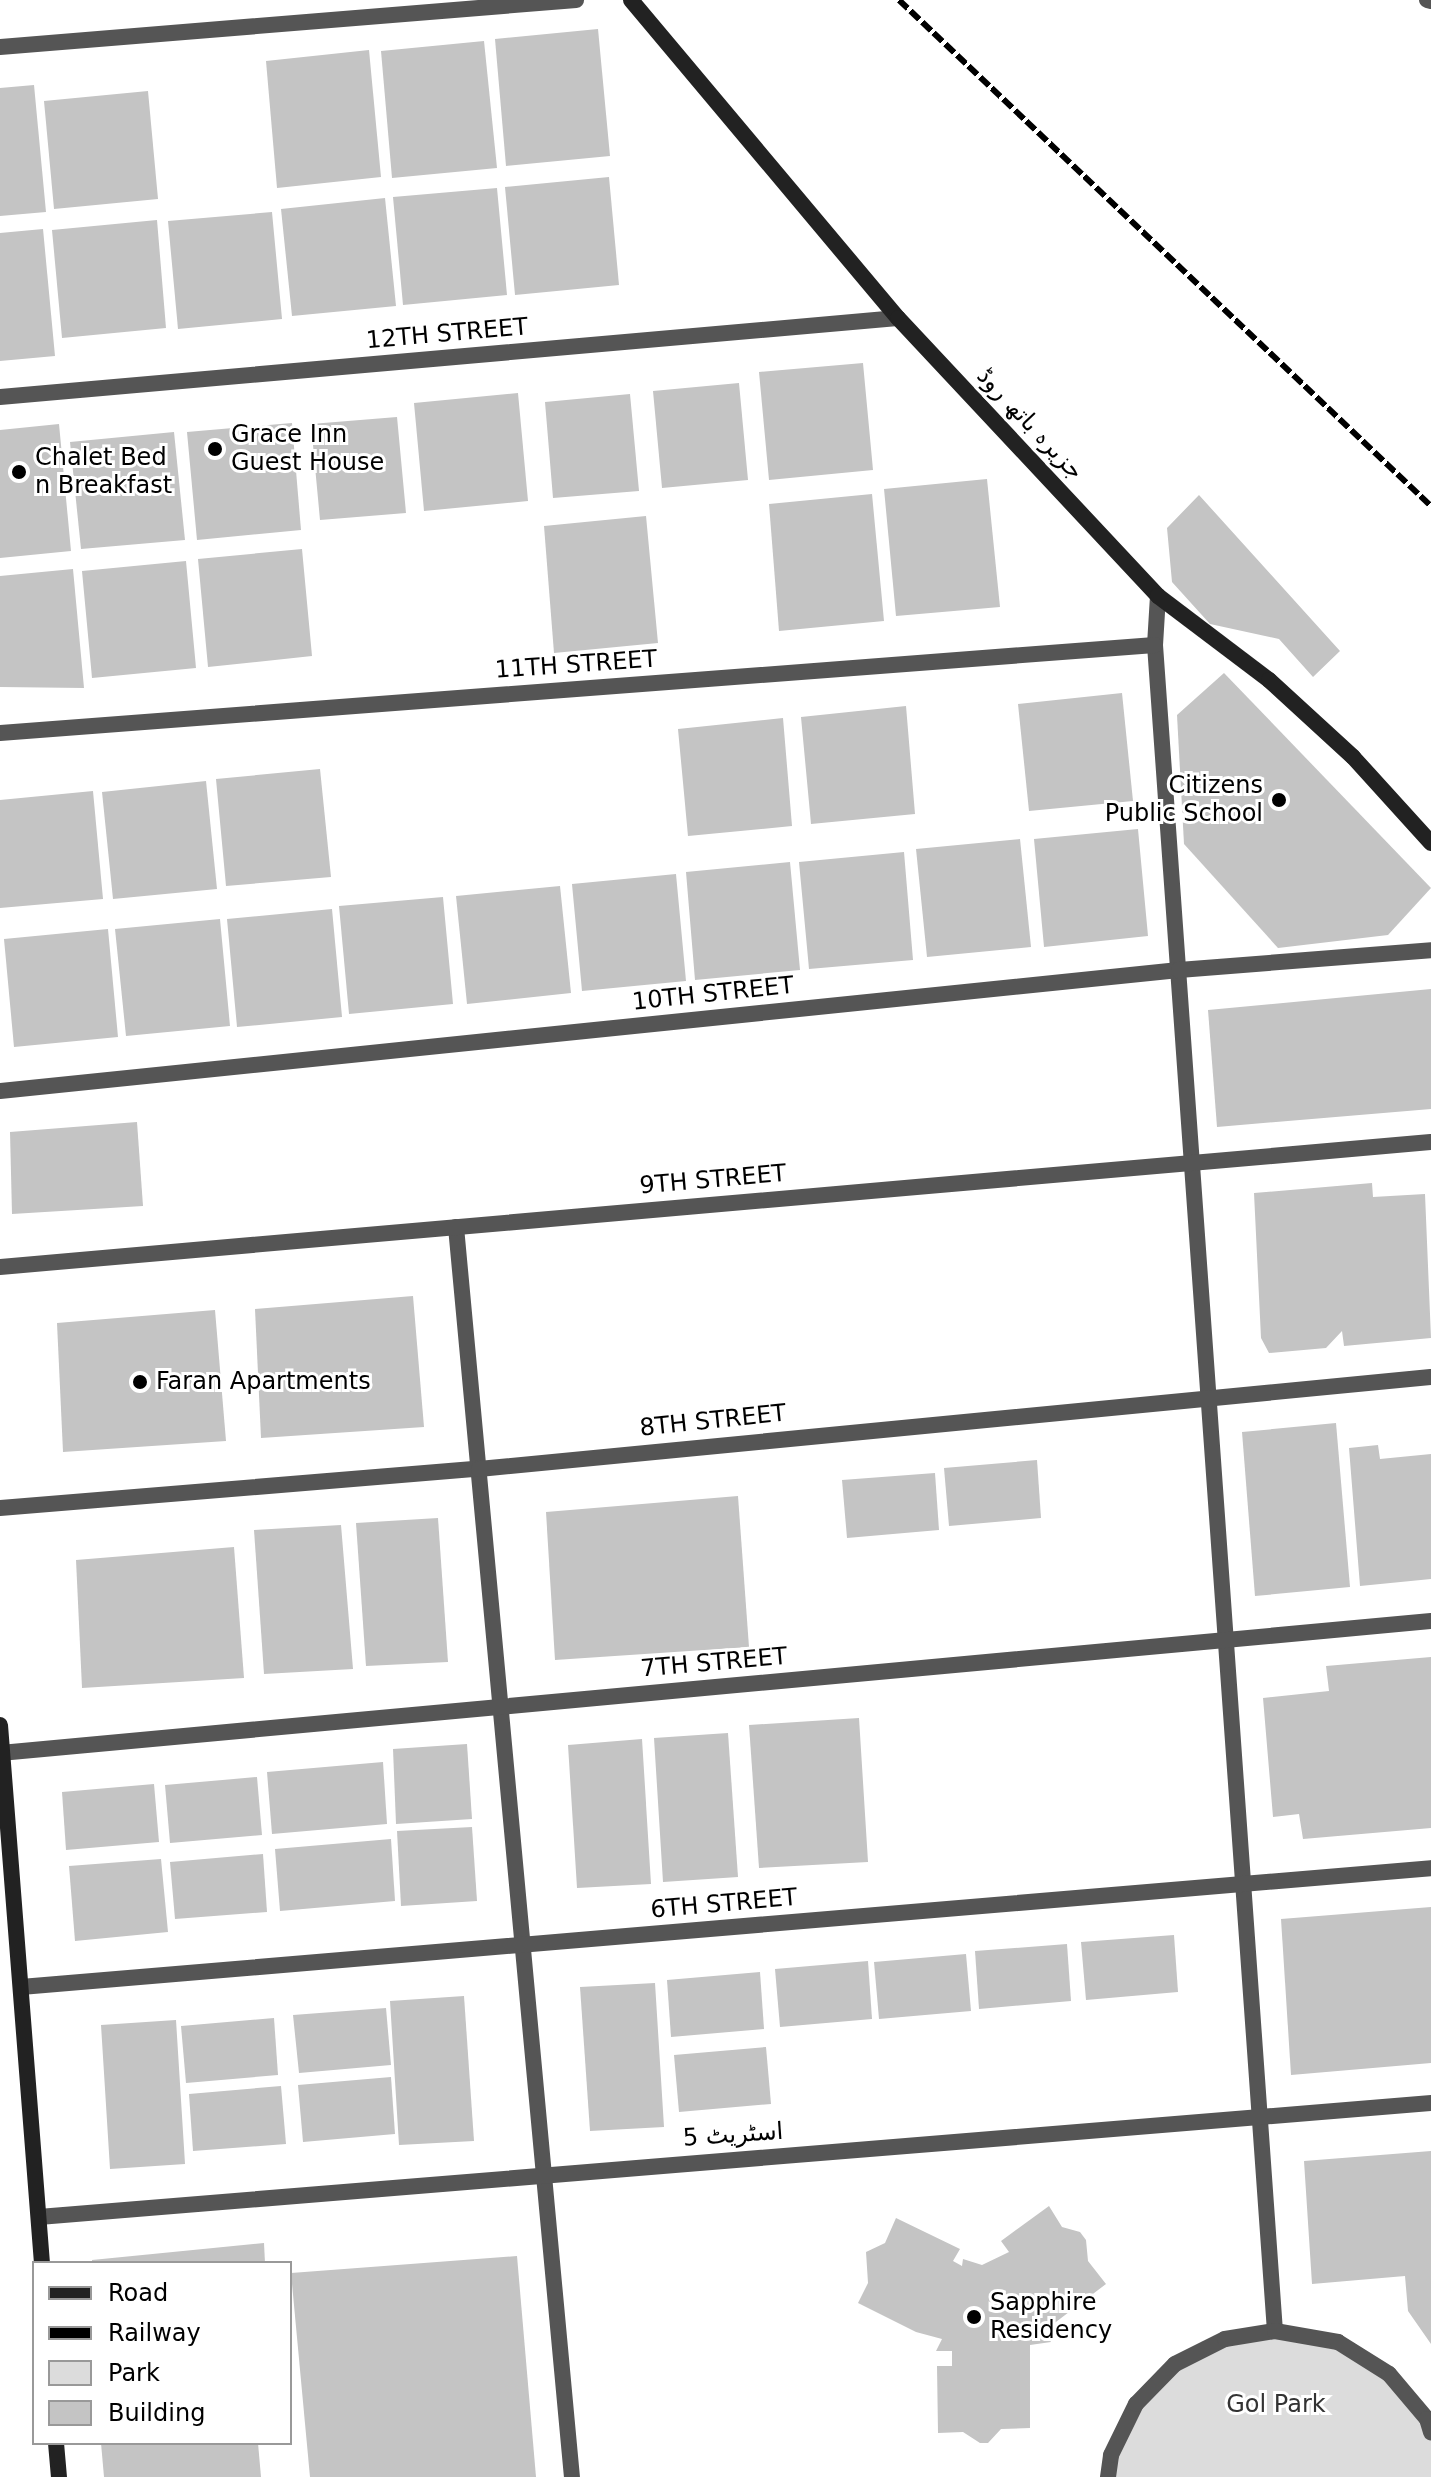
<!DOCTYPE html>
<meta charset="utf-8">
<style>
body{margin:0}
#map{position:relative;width:1431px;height:2477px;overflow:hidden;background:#fff;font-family:"DejaVu Sans","Noto Naskh Arabic",sans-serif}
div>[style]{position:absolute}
.green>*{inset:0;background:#dcdcdc}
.building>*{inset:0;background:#c4c4c4}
.street>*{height:16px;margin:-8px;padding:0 8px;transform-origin:8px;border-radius:8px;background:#555}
.secondary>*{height:16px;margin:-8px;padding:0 8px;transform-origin:8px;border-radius:8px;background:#222}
.rail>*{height:6px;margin-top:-3px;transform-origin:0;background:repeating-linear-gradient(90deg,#000 0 12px,transparent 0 16px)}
.dots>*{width:22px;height:22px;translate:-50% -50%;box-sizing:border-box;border:4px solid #fff;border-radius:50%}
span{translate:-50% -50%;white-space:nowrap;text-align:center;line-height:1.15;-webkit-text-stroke:6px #fff;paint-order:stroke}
.street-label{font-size:24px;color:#000}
.poi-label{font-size:24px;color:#000}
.left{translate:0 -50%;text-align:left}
.right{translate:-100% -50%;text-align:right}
.park-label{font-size:24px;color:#333}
.legend{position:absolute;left:32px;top:2261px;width:260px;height:184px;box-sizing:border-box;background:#fff;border:2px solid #999;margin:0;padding:10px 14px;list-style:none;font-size:24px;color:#000}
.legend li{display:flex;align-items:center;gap:16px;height:40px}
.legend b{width:40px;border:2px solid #999}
</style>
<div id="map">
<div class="green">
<i style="clip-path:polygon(1316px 2336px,1389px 2374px,1431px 2433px,1431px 2477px,1108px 2477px,1136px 2404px,1175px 2364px,1222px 2340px)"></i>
</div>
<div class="building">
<i style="clip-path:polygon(598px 29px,610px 156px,506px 166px,495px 39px)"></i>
<i style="clip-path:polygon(484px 41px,497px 168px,392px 178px,381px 51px)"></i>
<i style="clip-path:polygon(369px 50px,381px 177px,277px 188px,266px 61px)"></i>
<i style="clip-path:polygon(34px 85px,46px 212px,0 216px,0 88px)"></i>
<i style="clip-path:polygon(148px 91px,158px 199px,54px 209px,44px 101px)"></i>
<i style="clip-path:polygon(609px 177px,619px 285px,515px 295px,505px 187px)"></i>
<i style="clip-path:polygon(497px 188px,507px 295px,403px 305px,393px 197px)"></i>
<i style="clip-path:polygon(385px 198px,396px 306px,292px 316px,281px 209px)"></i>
<i style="clip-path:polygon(272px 212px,282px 319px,178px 329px,168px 221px)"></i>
<i style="clip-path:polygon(157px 220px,166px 328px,62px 338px,52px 230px)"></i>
<i style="clip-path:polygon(43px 229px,55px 356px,0 361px,0 233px)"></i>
<i style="clip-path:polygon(863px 363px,873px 470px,769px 480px,759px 372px)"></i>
<i style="clip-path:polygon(739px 383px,748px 480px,662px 488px,653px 391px)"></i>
<i style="clip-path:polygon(518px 393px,528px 501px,424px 511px,414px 403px)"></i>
<i style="clip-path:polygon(630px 394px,639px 491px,553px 498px,545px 402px)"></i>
<i style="clip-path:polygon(397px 417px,406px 513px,320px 520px,311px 424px)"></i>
<i style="clip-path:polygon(292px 423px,301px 530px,197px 540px,187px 432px)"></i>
<i style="clip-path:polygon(59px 424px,71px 551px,0 558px,0 430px)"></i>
<i style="clip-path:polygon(174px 432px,185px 540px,81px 549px,70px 442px)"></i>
<i style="clip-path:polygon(987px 479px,1000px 607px,896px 616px,884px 489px)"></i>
<i style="clip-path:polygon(872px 494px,884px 621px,779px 631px,769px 504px)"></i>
<i style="clip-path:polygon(1199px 495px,1340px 651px,1313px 677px,1279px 639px,1210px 624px,1172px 582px,1167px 528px)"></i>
<i style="clip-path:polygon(646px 516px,658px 643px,554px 653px,544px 526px)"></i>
<i style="clip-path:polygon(302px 549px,312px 656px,208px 667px,198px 559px)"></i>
<i style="clip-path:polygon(186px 561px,196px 668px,92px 678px,82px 571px)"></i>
<i style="clip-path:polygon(73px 569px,84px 688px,0 687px,0 576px)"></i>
<i style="clip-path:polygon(1224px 673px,1431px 888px,1388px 935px,1278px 948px,1184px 844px,1177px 715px)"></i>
<i style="clip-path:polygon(1122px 693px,1133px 801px,1029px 811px,1018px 704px)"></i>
<i style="clip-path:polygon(906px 706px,915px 814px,811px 824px,801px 717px)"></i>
<i style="clip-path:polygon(783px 718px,792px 826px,688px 836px,678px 729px)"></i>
<i style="clip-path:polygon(320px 769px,331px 877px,226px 886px,216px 779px)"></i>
<i style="clip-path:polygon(206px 781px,217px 889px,113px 899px,102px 792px)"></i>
<i style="clip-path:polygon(93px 791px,103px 899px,0 908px,0 800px)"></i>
<i style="clip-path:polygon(1138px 829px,1148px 936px,1044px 947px,1034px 839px)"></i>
<i style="clip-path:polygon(1020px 839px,1031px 947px,927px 957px,916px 849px)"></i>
<i style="clip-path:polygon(904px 852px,913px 960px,809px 969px,799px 862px)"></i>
<i style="clip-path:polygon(790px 862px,800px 970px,695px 980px,686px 872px)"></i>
<i style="clip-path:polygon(676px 874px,686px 981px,582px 991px,572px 884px)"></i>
<i style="clip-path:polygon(560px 886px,571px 993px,467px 1004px,456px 896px)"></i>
<i style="clip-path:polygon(443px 897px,453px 1004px,349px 1014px,339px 906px)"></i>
<i style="clip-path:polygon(332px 909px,342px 1017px,237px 1027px,227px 919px)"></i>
<i style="clip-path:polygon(220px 919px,230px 1026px,126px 1036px,115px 929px)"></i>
<i style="clip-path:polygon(108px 929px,118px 1037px,14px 1047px,4px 939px)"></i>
<i style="clip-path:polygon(1431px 989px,1431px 1109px,1217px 1127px,1208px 1010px)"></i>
<i style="clip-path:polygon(137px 1122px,143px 1206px,12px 1214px,10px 1132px)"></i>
<i style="clip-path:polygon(1372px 1183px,1373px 1197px,1425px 1194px,1431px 1338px,1344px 1346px,1342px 1331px,1326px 1348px,1269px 1353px,1261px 1338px,1254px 1193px)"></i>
<i style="clip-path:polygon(413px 1296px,424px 1427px,261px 1438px,255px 1309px)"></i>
<i style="clip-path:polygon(215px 1310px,226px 1441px,63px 1452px,57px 1323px)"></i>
<i style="clip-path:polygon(1336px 1423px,1350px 1587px,1255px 1596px,1242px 1432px)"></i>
<i style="clip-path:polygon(1378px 1445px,1380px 1459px,1431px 1454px,1431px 1579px,1360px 1586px,1349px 1448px)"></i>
<i style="clip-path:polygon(1037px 1460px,1041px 1518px,949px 1526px,944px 1468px)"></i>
<i style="clip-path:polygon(935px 1473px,939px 1530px,847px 1538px,842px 1480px)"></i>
<i style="clip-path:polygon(738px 1496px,749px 1647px,555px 1660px,546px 1512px)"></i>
<i style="clip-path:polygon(438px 1518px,448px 1662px,366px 1666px,356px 1523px)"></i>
<i style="clip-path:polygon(341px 1525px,353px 1669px,264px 1674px,254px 1530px)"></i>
<i style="clip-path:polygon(234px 1547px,244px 1678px,82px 1688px,76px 1560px)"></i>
<i style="clip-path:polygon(1431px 1657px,1431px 1828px,1303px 1839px,1299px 1814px,1273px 1817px,1263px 1698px,1329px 1691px,1326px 1666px)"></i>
<i style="clip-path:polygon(859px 1718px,868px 1862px,759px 1868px,749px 1725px)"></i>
<i style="clip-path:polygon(728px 1733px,738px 1877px,663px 1882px,654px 1738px)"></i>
<i style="clip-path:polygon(642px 1739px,651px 1884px,577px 1888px,568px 1745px)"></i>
<i style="clip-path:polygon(467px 1744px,472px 1819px,396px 1824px,393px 1749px)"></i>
<i style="clip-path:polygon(383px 1762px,387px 1824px,272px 1834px,267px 1772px)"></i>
<i style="clip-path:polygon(257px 1777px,262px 1835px,170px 1843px,165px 1785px)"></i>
<i style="clip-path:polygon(154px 1784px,159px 1842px,66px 1850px,62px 1792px)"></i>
<i style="clip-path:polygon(472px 1827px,477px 1901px,401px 1906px,397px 1831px)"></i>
<i style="clip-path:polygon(391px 1839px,395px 1901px,280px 1911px,275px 1849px)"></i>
<i style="clip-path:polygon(263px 1854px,267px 1912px,175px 1919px,170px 1862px)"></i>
<i style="clip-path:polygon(161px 1859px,168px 1932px,75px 1941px,69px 1866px)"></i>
<i style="clip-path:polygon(1431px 1907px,1431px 2063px,1291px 2075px,1281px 1919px)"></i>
<i style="clip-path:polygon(1174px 1935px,1178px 1992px,1086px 2000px,1081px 1942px)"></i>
<i style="clip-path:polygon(1067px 1944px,1071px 2001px,979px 2009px,975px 1951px)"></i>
<i style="clip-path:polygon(966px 1954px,971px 2011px,879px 2019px,874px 1962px)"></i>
<i style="clip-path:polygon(868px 1961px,872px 2019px,780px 2027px,775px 1969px)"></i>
<i style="clip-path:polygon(760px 1972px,764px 2029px,671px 2037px,667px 1980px)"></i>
<i style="clip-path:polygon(655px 1983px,664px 2127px,590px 2131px,580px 1987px)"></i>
<i style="clip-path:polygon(464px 1996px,474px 2141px,399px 2145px,390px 2001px)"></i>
<i style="clip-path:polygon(386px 2008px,391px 2065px,299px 2073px,293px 2015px)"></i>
<i style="clip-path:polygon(274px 2018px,278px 2075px,186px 2083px,181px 2026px)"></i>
<i style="clip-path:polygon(176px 2020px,185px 2164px,110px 2169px,101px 2025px)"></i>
<i style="clip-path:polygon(766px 2047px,771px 2104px,679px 2112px,674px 2055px)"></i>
<i style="clip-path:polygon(391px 2077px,395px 2134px,303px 2142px,298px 2085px)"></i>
<i style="clip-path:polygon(281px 2086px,286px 2144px,193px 2151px,189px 2094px)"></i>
<i style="clip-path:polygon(1431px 2151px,1431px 2344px,1408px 2311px,1405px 2276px,1312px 2284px,1304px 2161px)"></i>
<i style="clip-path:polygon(1049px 2206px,1062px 2227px,1080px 2232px,1086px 2240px,1088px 2261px,1106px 2284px,1044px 2331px,1051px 2342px,1030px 2345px,1030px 2428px,1001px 2429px,988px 2443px,980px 2443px,963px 2432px,938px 2433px,937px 2366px,952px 2366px,952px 2351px,936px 2351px,942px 2339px,916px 2332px,858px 2303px,868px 2283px,866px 2252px,885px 2243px,896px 2218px,960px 2249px,953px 2261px,962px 2266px,963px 2259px,982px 2265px,1009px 2252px,1001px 2241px)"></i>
<i style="clip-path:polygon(264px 2243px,265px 2263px,92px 2263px,92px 2260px)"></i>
<i style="clip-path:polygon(517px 2256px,536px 2477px,310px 2477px,291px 2273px)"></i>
<i style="clip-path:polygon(101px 2443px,258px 2443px,261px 2477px,104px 2477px)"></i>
</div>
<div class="street">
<i style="left:1427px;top:0;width:4px;rotate:14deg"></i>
<i style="left:0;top:47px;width:578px;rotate:-4.66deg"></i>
<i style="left:0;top:397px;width:901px;rotate:-5.03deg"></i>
<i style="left:1158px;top:596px;width:49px;rotate:93.5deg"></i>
<i style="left:1155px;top:645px;width:1690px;rotate:85.93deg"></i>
<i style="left:0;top:733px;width:1158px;rotate:-4.36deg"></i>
<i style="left:0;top:1091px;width:1185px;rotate:-5.86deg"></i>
<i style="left:1179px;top:970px;width:253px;rotate:-4.5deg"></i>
<i style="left:456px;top:1227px;width:1255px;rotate:84.7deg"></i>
<i style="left:0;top:1267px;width:1436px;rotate:-4.99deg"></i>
<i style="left:0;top:1508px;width:481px;rotate:-4.7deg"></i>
<i style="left:479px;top:1469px;width:956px;rotate:-5.52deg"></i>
<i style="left:0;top:1753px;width:1437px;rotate:-5.27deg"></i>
<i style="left:21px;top:1987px;width:1415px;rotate:-4.82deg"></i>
<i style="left:39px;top:2217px;width:1397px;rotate:-4.68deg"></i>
<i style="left:1108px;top:2477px;width:22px;rotate:-82deg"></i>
<i style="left:1111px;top:2455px;width:57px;rotate:-63.9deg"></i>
<i style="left:1136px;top:2404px;width:56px;rotate:-45.7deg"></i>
<i style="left:1175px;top:2364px;width:56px;rotate:-26.6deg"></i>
<i style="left:1225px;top:2339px;width:51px;rotate:-9.1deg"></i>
<i style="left:1275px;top:2331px;width:64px;rotate:9.9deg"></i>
<i style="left:1338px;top:2342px;width:60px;rotate:32.1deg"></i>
<i style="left:1389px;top:2374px;width:59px;rotate:49.8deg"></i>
<i style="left:1427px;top:2419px;width:14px;rotate:73deg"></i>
</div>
<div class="secondary">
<i style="left:631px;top:0;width:415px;rotate:50deg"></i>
<i style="left:898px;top:318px;width:381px;rotate:46.9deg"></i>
<i style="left:1158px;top:596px;width:139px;rotate:37.1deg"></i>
<i style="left:1269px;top:680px;width:114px;rotate:42.5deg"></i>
<i style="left:1353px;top:757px;width:116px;rotate:47.8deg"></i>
<i style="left:0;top:1725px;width:540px;rotate:85.54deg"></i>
<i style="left:56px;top:2443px;width:34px;rotate:85deg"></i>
</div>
<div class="rail">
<i style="left:899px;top:0;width:734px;rotate:43.57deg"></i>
</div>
<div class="dots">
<i style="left:215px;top:449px;background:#000"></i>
<i style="left:19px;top:472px;background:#000"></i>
<i style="left:1279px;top:800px;background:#000"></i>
<i style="left:140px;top:1382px;background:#000"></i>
<i style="left:974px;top:2317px;background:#000"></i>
</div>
<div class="street-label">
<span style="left:447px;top:334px;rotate:-5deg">12TH STREET</span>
<span style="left:1030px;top:424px;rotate:47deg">جزیرہ باتھ روڈ</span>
<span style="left:576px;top:665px;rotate:-4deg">11TH STREET</span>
<span style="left:713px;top:994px;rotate:-6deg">10TH STREET</span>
<span style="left:713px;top:1180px;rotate:-5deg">9TH STREET</span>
<span style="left:713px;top:1421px;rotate:-6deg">8TH STREET</span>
<span style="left:714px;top:1663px;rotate:-5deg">7TH STREET</span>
<span style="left:724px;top:1904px;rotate:-5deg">6TH STREET</span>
<span style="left:733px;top:2135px;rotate:-4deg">اسٹریٹ 5</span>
</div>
<div class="poi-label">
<span class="left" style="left:231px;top:449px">Grace Inn<br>Guest House</span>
<span class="left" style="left:35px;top:472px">Chalet Bed<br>n Breakfast</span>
<span class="right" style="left:1263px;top:800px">Citizens<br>Public School</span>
<span class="left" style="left:156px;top:1382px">Faran Apartments</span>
<span class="left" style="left:990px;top:2317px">Sapphire<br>Residency</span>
</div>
<div class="park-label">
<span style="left:1276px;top:2405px">Gol Park</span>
</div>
<ul class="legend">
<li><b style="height:10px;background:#222"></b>Road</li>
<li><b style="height:10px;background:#000"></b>Railway</li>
<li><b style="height:22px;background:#dcdcdc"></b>Park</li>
<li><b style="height:22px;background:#c4c4c4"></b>Building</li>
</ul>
</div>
